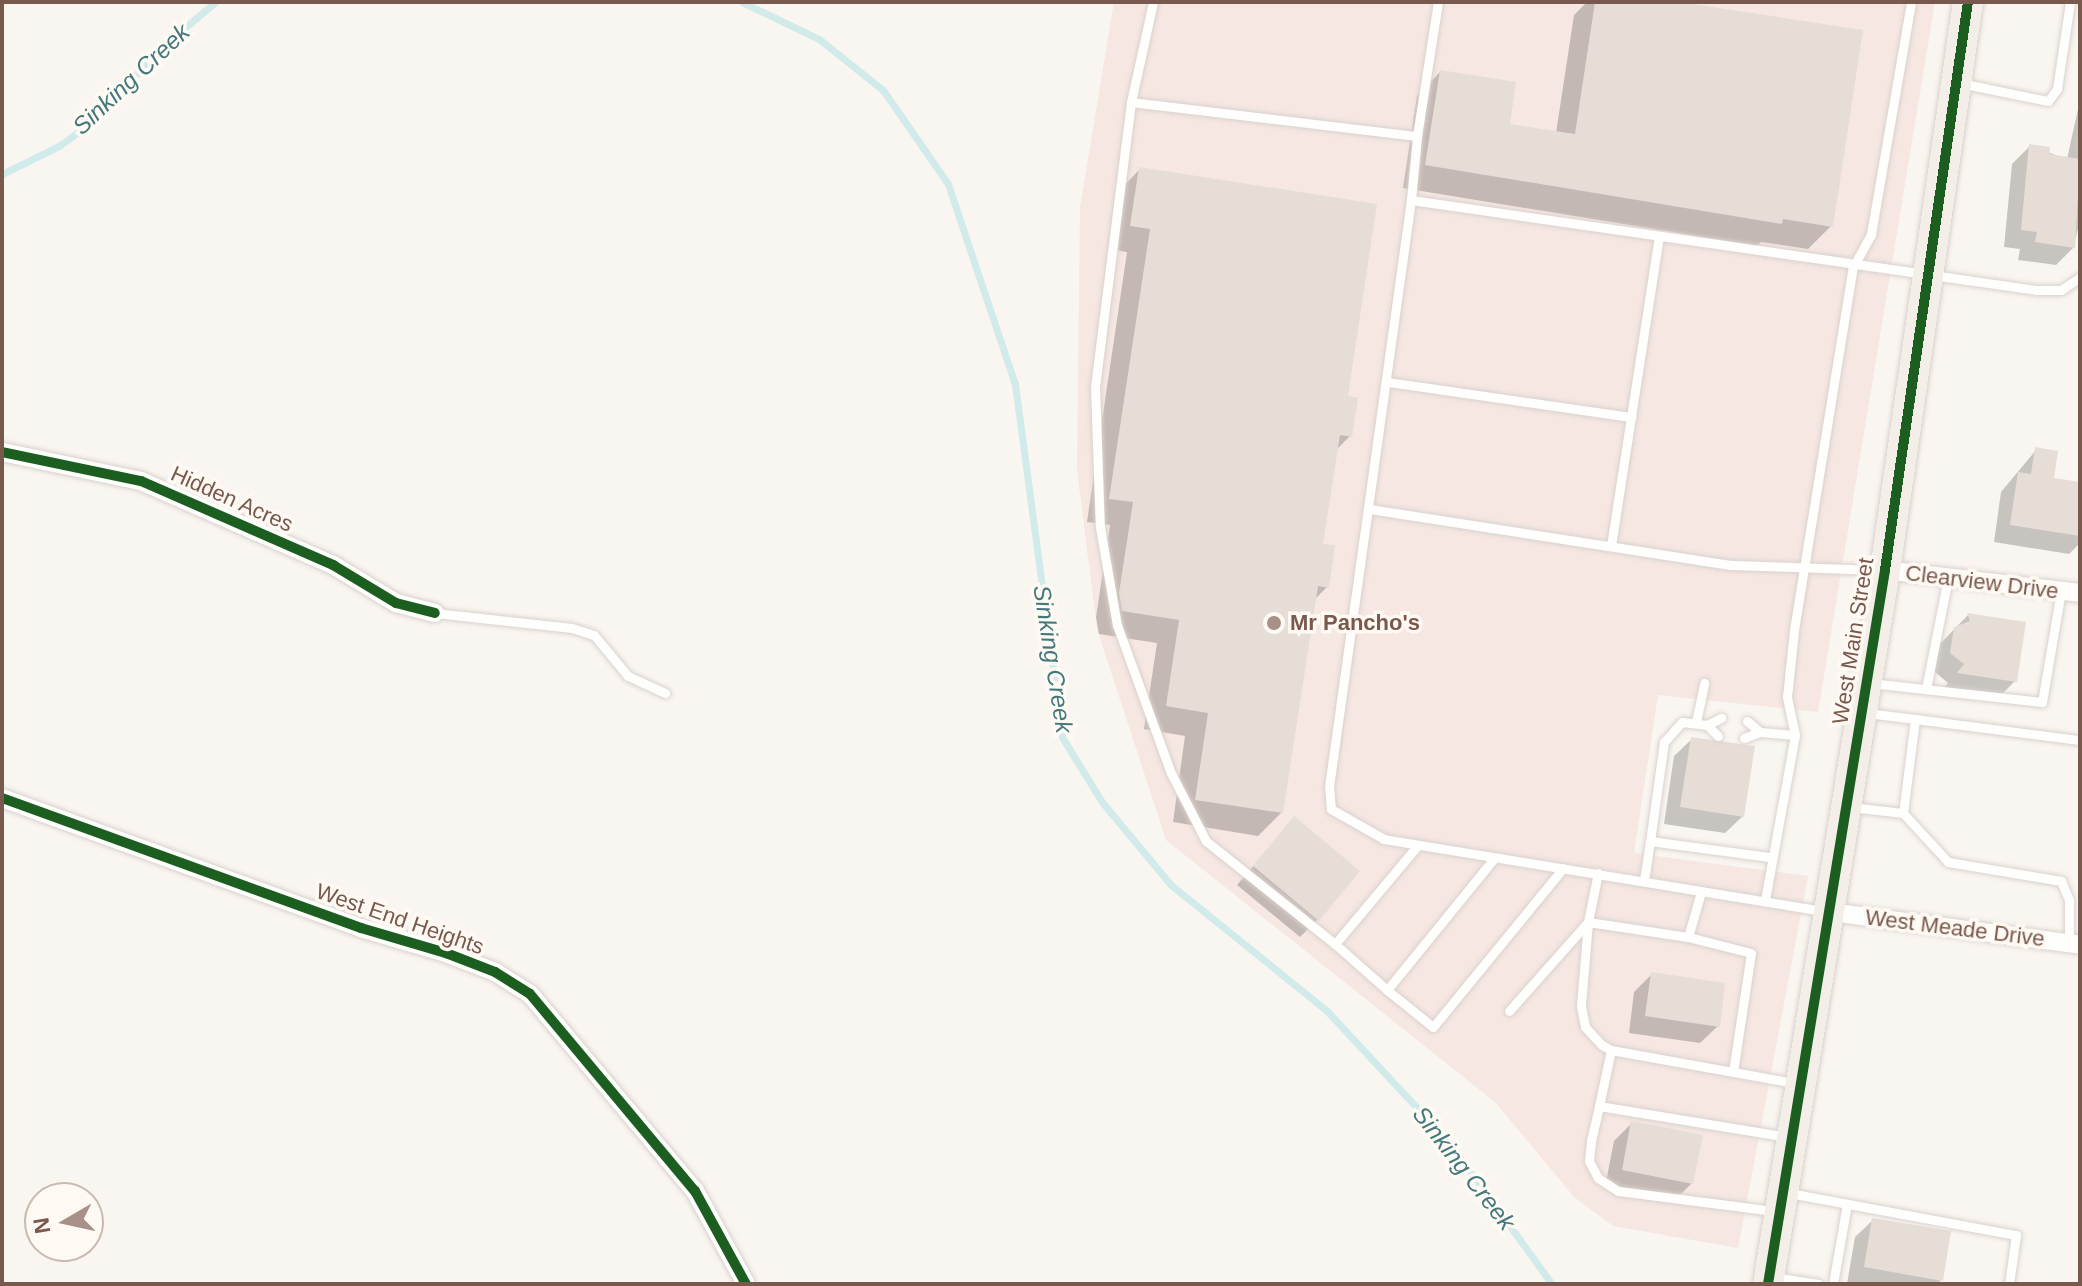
<!DOCTYPE html>
<style>
body{margin:0}
#map{position:relative;width:2082px;height:1286px;overflow:hidden;background:#f9f5f0;font-family:Helvetica,sans-serif}
div>[style]{position:absolute}
.commercial>*{inset:0;background:#f6e7e2}
.shadow>*{inset:0;background:#0003}
.stream>*{height:7px;margin:-3.5px;padding:0 3.5px;transform-origin:3.5px;border-radius:3.5px;background:#d1eaea}
.building>*{inset:0;background:#e6ddd7}
.roads{filter:drop-shadow(0 0 2px #d9d2ce) drop-shadow(0 0 2px #d9d2ce)}
.lane>*{height:9px;margin:-4.5px;padding:0 4.5px;transform-origin:4.5px;border-radius:4.5px;background:#fefefd}
.street>*{height:18px;margin:-9px;padding:0 9px;transform-origin:9px;border-radius:9px;background:#fefefd}
.primary>*{height:30px;margin:-15px;padding:0 15px;transform-origin:15px;border-radius:15px;background:#f3eee8}
.cycleway>*{height:10px;margin:-5px;padding:0 5px;transform-origin:5px;border-radius:5px;background:#1b5e20}
.dots>*{width:22px;height:22px;translate:-50% -50%;box-sizing:border-box;border:4px solid #fff9f3;border-radius:50%}
span{translate:-50% -50%;white-space:nowrap;text-align:center;line-height:1.15;-webkit-text-stroke:7px #fff9f3;paint-order:stroke}
.street-label{font-size:22px;color:#79594e}
.poi-label{font-size:22px;color:#79594e;font-weight:700}
.left{translate:0 -50%;text-align:left}
.water-label{font-size:24px;color:#41797d;font-style:italic}
.frame{position:absolute;inset:0;border:4px solid #79594e;pointer-events:none}
.north{position:absolute;left:24px;top:1182px;width:80px;height:80px;box-sizing:border-box;background:#fff9f3;border:2px solid #c9b9b1;border-radius:50%;rotate:261deg;font-size:22px;font-weight:700;line-height:32px;text-align:center;color:#79594e}
.north::after{content:'';display:block;margin:auto;width:28px;height:36px;background:#a69087;clip-path:polygon(50% 0,100% 100%,50% 72%,0 100%)}
</style>
<div id="map">
<div class="commercial">
<i style="clip-path:polygon(1114px 2px,1935px 2px,1818px 712px,1658px 695px,1634px 853px,1808px 876px,1738px 1248px,1613px 1226px,1574px 1197px,1495px 1102px,1166px 840px,1097px 629px,1077px 470px,1080px 207px)"></i>
</div>
<div class="shadow">
<i style="clip-path:polygon(1587px 2px,1667px 2px,1831px 226px,1808px 249px,1761px 242px,1757px 246px,1403px 188px,1417px 96px,1440px 72px,1507px 126px,1556px 133px,1574px 15px)"></i>
<i style="clip-path:polygon(2080px 100px,2080px 221px,2073px 248px,2056px 265px,2018px 260px,2020px 249px,2004px 247px,2012px 164px,2030px 146px,2067px 159px)"></i>
<i style="clip-path:polygon(1140px 169px,1346px 398px,1350px 436px,1336px 450px,1321px 545px,1327px 587px,1313px 601px,1282px 812px,1258px 836px,1173px 822px,1185px 736px,1144px 729px,1157px 643px,1099px 634px,1096px 617px,1110px 525px,1087px 522px,1127px 252px,1108px 249px,1117px 193px)"></i>
<i style="clip-path:polygon(2036px 450px,2052px 480px,2080px 484px,2080px 543px,2069px 554px,1994px 542px,2001px 492px)"></i>
<i style="clip-path:polygon(1968px 615px,2024px 624px,2015px 681px,1997px 699px,1942px 690px,1948px 683px,1934px 671px,1937px 647px)"></i>
<i style="clip-path:polygon(1692px 739px,1743px 816px,1725px 833px,1664px 824px,1674px 756px)"></i>
<i style="clip-path:polygon(1294px 819px,1318px 919px,1300px 937px,1237px 885px)"></i>
<i style="clip-path:polygon(1652px 974px,1718px 1026px,1700px 1043px,1629px 1033px,1634px 992px)"></i>
<i style="clip-path:polygon(1632px 1123px,1692px 1183px,1674px 1201px,1605px 1187px,1614px 1141px)"></i>
<i style="clip-path:polygon(1873px 1220px,1941px 1280px,1937px 1284px,1847px 1284px,1855px 1237px)"></i>
</div>
<div class="stream">
<i style="left:742px;top:2px;width:85px;rotate:25.7deg"></i>
<i style="left:819px;top:39px;width:82px;rotate:38.6deg"></i>
<i style="left:883px;top:90px;width:114px;rotate:55.3deg"></i>
<i style="left:948px;top:184px;width:211px;rotate:71.5deg"></i>
<i style="left:1015px;top:384px;width:356px;rotate:82.4deg"></i>
<i style="left:1062px;top:737px;width:76px;rotate:58.4deg"></i>
<i style="left:1102px;top:802px;width:108px;rotate:50.3deg"></i>
<i style="left:1171px;top:885px;width:201px;rotate:38.9deg"></i>
<i style="left:1327px;top:1011px;width:178px;rotate:47.1deg"></i>
<i style="left:1448px;top:1141px;width:177px;rotate:54deg"></i>
<i style="left:2px;top:174px;width:64px;rotate:-26.2deg"></i>
<i style="left:59px;top:146px;width:51px;rotate:-36.2deg"></i>
<i style="left:100px;top:116px;width:81px;rotate:-49deg"></i>
<i style="left:153px;top:55px;width:82px;rotate:-40.5deg"></i>
</div>
<div class="building">
<i style="clip-path:polygon(1595px 2px,1680px 2px,1863px 30px,1833px 227px,1783px 219px,1782px 224px,1425px 165px,1440px 70px,1516px 82px,1510px 124px,1575px 134px)"></i>
<i style="clip-path:polygon(2029px 144px,2050px 147px,2049px 154px,2080px 159px,2075px 248px,2035px 242px,2037px 232px,2021px 230px)"></i>
<i style="clip-path:polygon(1139px 167px,1377px 204px,1348px 396px,1358px 398px,1352px 437px,1340px 435px,1323px 544px,1335px 545px,1329px 588px,1318px 586px,1283px 813px,1195px 800px,1208px 713px,1166px 706px,1179px 620px,1122px 611px,1119px 593px,1133px 502px,1109px 499px,1150px 229px,1130px 226px)"></i>
<i style="clip-path:polygon(2035px 447px,2058px 451px,2054px 478px,2080px 482px,2080px 536px,2010px 525px,2018px 472px,2031px 474px)"></i>
<i style="clip-path:polygon(1967px 613px,2026px 622px,2017px 682px,1957px 673px,1964px 664px,1950px 653px,1954px 627px,1970px 621px)"></i>
<i style="clip-path:polygon(1691px 737px,1755px 746px,1744px 817px,1680px 807px)"></i>
<i style="clip-path:polygon(1294px 816px,1360px 871px,1319px 921px,1253px 866px)"></i>
<i style="clip-path:polygon(1651px 972px,1725px 983px,1720px 1027px,1645px 1016px)"></i>
<i style="clip-path:polygon(1631px 1121px,1703px 1135px,1693px 1184px,1622px 1170px)"></i>
<i style="clip-path:polygon(1872px 1218px,1951px 1231px,1943px 1281px,1864px 1267px)"></i>
</div>
<div class="roads">
<div class="lane">
<i style="left:1153px;top:2px;width:102px;rotate:102.4deg"></i>
<i style="left:1131px;top:102px;width:288px;rotate:6.8deg"></i>
<i style="left:1417px;top:136px;width:136px;rotate:-81.1deg"></i>
<i style="left:1960px;top:83px;width:90px;rotate:11.6deg"></i>
<i style="left:2048px;top:101px;width:15px;rotate:-53deg"></i>
<i style="left:2057px;top:89px;width:88px;rotate:-81.5deg"></i>
<i style="left:1131px;top:102px;width:287px;rotate:97.2deg"></i>
<i style="left:1095px;top:387px;width:140px;rotate:88deg"></i>
<i style="left:1100px;top:527px;width:99px;rotate:80.2deg"></i>
<i style="left:1117px;top:625px;width:158px;rotate:70deg"></i>
<i style="left:1171px;top:773px;width:76px;rotate:62.8deg"></i>
<i style="left:1206px;top:841px;width:165px;rotate:38.6deg"></i>
<i style="left:1411px;top:200px;width:64px;rotate:-84.6deg"></i>
<i style="left:1388px;top:382px;width:246px;rotate:8.2deg"></i>
<i style="left:1369px;top:509px;width:366px;rotate:8.8deg"></i>
<i style="left:1731px;top:565px;width:151px;rotate:1.9deg"></i>
<i style="left:1611px;top:546px;width:313px;rotate:-81.2deg"></i>
<i style="left:435px;top:613px;width:138px;rotate:6.2deg"></i>
<i style="left:572px;top:628px;width:23px;rotate:18deg"></i>
<i style="left:594px;top:635px;width:53px;rotate:50.3deg"></i>
<i style="left:628px;top:676px;width:41px;rotate:24.7deg"></i>
<i style="left:1870px;top:683px;width:173px;rotate:6.3deg"></i>
<i style="left:2042px;top:702px;width:113px;rotate:-80.3deg"></i>
<i style="left:1926px;top:689px;width:113px;rotate:-78.8deg"></i>
<i style="left:1915px;top:719px;width:166px;rotate:7.3deg"></i>
<i style="left:1747px;top:721px;width:17px;rotate:40deg"></i>
<i style="left:1696px;top:722px;width:40px;rotate:-78deg"></i>
<i style="left:1707px;top:725px;width:16px;rotate:-27deg"></i>
<i style="left:1718px;top:736px;width:16px;rotate:-135deg"></i>
<i style="left:1707px;top:725px;width:25px;rotate:-173deg"></i>
<i style="left:1682px;top:722px;width:27px;rotate:132deg"></i>
<i style="left:1664px;top:742px;width:100px;rotate:98deg"></i>
<i style="left:1650px;top:841px;width:120px;rotate:7.7deg"></i>
<i style="left:1744px;top:738px;width:17px;rotate:-21deg"></i>
<i style="left:1760px;top:732px;width:35px;rotate:5deg"></i>
<i style="left:1851px;top:807px;width:52px;rotate:6.6deg"></i>
<i style="left:1903px;top:813px;width:95px;rotate:-82.7deg"></i>
<i style="left:1915px;top:719px;width:48px;rotate:-172.9deg"></i>
<i style="left:1903px;top:813px;width:67px;rotate:47.4deg"></i>
<i style="left:1948px;top:862px;width:115px;rotate:9.5deg"></i>
<i style="left:2061px;top:881px;width:21px;rotate:67deg"></i>
<i style="left:2069px;top:900px;width:43px;rotate:90deg"></i>
<i style="left:1418px;top:845px;width:129px;rotate:130deg"></i>
<i style="left:1335px;top:944px;width:69px;rotate:41.5deg"></i>
<i style="left:1387px;top:990px;width:171px;rotate:-50.9deg"></i>
<i style="left:1644px;top:881px;width:40px;rotate:-81.5deg"></i>
<i style="left:1765px;top:900px;width:168px;rotate:-79.7deg"></i>
<i style="left:1795px;top:735px;width:39px;rotate:-102deg"></i>
<i style="left:1787px;top:697px;width:67px;rotate:-84deg"></i>
<i style="left:1794px;top:630px;width:368px;rotate:-80.8deg"></i>
<i style="left:1853px;top:267px;width:38px;rotate:-61deg"></i>
<i style="left:1871px;top:234px;width:235px;rotate:-80.2deg"></i>
<i style="left:1823px;top:911px;width:445px;rotate:-170.7deg"></i>
<i style="left:1384px;top:839px;width:61px;rotate:-150.5deg"></i>
<i style="left:1331px;top:809px;width:22px;rotate:-95deg"></i>
<i style="left:1329px;top:787px;width:593px;rotate:-82.05deg"></i>
<i style="left:1411px;top:200px;width:631px;rotate:8.19deg"></i>
<i style="left:2036px;top:290px;width:25px"></i>
<i style="left:2061px;top:290px;width:23px;rotate:-34deg"></i>
<i style="left:1688px;top:937px;width:47px;rotate:-73.9deg"></i>
<i style="left:1387px;top:990px;width:59px;rotate:38.8deg"></i>
<i style="left:1433px;top:1027px;width:205px;rotate:-50.7deg"></i>
<i style="left:1509px;top:1011px;width:119px;rotate:-48.4deg"></i>
<i style="left:1588px;top:922px;width:50px;rotate:-78.5deg"></i>
<i style="left:1733px;top:1072px;width:120px;rotate:-81.4deg"></i>
<i style="left:1751px;top:953px;width:65px;rotate:-165.7deg"></i>
<i style="left:1688px;top:937px;width:101px;rotate:-171.5deg"></i>
<i style="left:1588px;top:922px;width:84px;rotate:94.8deg"></i>
<i style="left:1581px;top:1006px;width:21px;rotate:79deg"></i>
<i style="left:1585px;top:1027px;width:25px;rotate:47deg"></i>
<i style="left:1602px;top:1045px;width:10px;rotate:29deg"></i>
<i style="left:1611px;top:1050px;width:187px;rotate:10.2deg"></i>
<i style="left:1599px;top:1106px;width:57px;rotate:-77.9deg"></i>
<i style="left:1789px;top:1193px;width:231px;rotate:10.5deg"></i>
<i style="left:2016px;top:1235px;width:49px;rotate:98.1deg"></i>
<i style="left:1774px;top:1211px;width:157px;rotate:-172.7deg"></i>
<i style="left:1618px;top:1191px;width:24px;rotate:-147deg"></i>
<i style="left:1598px;top:1178px;width:19px;rotate:-118deg"></i>
<i style="left:1589px;top:1161px;width:20px;rotate:-84deg"></i>
<i style="left:1591px;top:1141px;width:36px;rotate:-77deg"></i>
<i style="left:1599px;top:1106px;width:193px;rotate:9.3deg"></i>
<i style="left:1773px;top:1277px;width:46px;rotate:8.8deg"></i>
<i style="left:1833px;top:1284px;width:81px;rotate:-80.1deg"></i>
</div>
<div class="street">
<i style="left:2px;top:452px;width:142px;rotate:11.8deg"></i>
<i style="left:141px;top:481px;width:210px;rotate:23.6deg"></i>
<i style="left:333px;top:565px;width:74px;rotate:31.1deg"></i>
<i style="left:396px;top:603px;width:40px;rotate:14.4deg"></i>
<i style="left:1885px;top:570px;width:196px;rotate:6.7deg"></i>
<i style="left:2px;top:798px;width:382px;rotate:19.9deg"></i>
<i style="left:361px;top:928px;width:89px;rotate:16.4deg"></i>
<i style="left:446px;top:953px;width:53px;rotate:21.2deg"></i>
<i style="left:495px;top:972px;width:41px;rotate:32.2deg"></i>
<i style="left:530px;top:994px;width:257px;rotate:50.1deg"></i>
<i style="left:695px;top:1191px;width:106px;rotate:61.3deg"></i>
<i style="left:1831px;top:912px;width:251px;rotate:7.5deg"></i>
</div>
<div class="primary">
<i style="left:1768px;top:1284px;width:724px;rotate:-80.69deg"></i>
<i style="left:1885px;top:570px;width:574px;rotate:-81.69deg"></i>
</div>
</div>
<div class="cycleway">
<i style="left:2px;top:452px;width:142px;rotate:11.8deg"></i>
<i style="left:141px;top:481px;width:210px;rotate:23.6deg"></i>
<i style="left:333px;top:565px;width:74px;rotate:31.1deg"></i>
<i style="left:396px;top:603px;width:40px;rotate:14.4deg"></i>
<i style="left:2px;top:798px;width:382px;rotate:19.9deg"></i>
<i style="left:361px;top:928px;width:89px;rotate:16.4deg"></i>
<i style="left:446px;top:953px;width:53px;rotate:21.2deg"></i>
<i style="left:495px;top:972px;width:41px;rotate:32.2deg"></i>
<i style="left:530px;top:994px;width:257px;rotate:50.1deg"></i>
<i style="left:695px;top:1191px;width:106px;rotate:61.3deg"></i>
<i style="left:1768px;top:1284px;width:724px;rotate:-80.69deg"></i>
<i style="left:1885px;top:570px;width:574px;rotate:-81.69deg"></i>
</div>
<div class="dots">
<i style="left:1274px;top:623px;background:#a69087"></i>
</div>
<div class="street-label">
<span style="left:232px;top:499px;rotate:24deg">Hidden Acres</span>
<span style="left:1982px;top:582px;rotate:7deg">Clearview Drive</span>
<span style="left:1853px;top:641px;rotate:-81deg">West Main Street</span>
<span style="left:400px;top:919px;rotate:19deg">West End Heights</span>
<span style="left:1955px;top:928px;rotate:7deg">West Meade Drive</span>
</div>
<div class="poi-label">
<span class="left" style="left:1290px;top:623px">Mr Pancho's</span>
</div>
<div class="water-label">
<span style="left:131px;top:79px;rotate:-43deg">Sinking Creek</span>
<span style="left:1053px;top:659px;rotate:81deg">Sinking Creek</span>
<span style="left:1464px;top:1168px;rotate:52deg">Sinking Creek</span>
</div>
<div class="frame"></div>
<div class="north">N</div>
</div>
